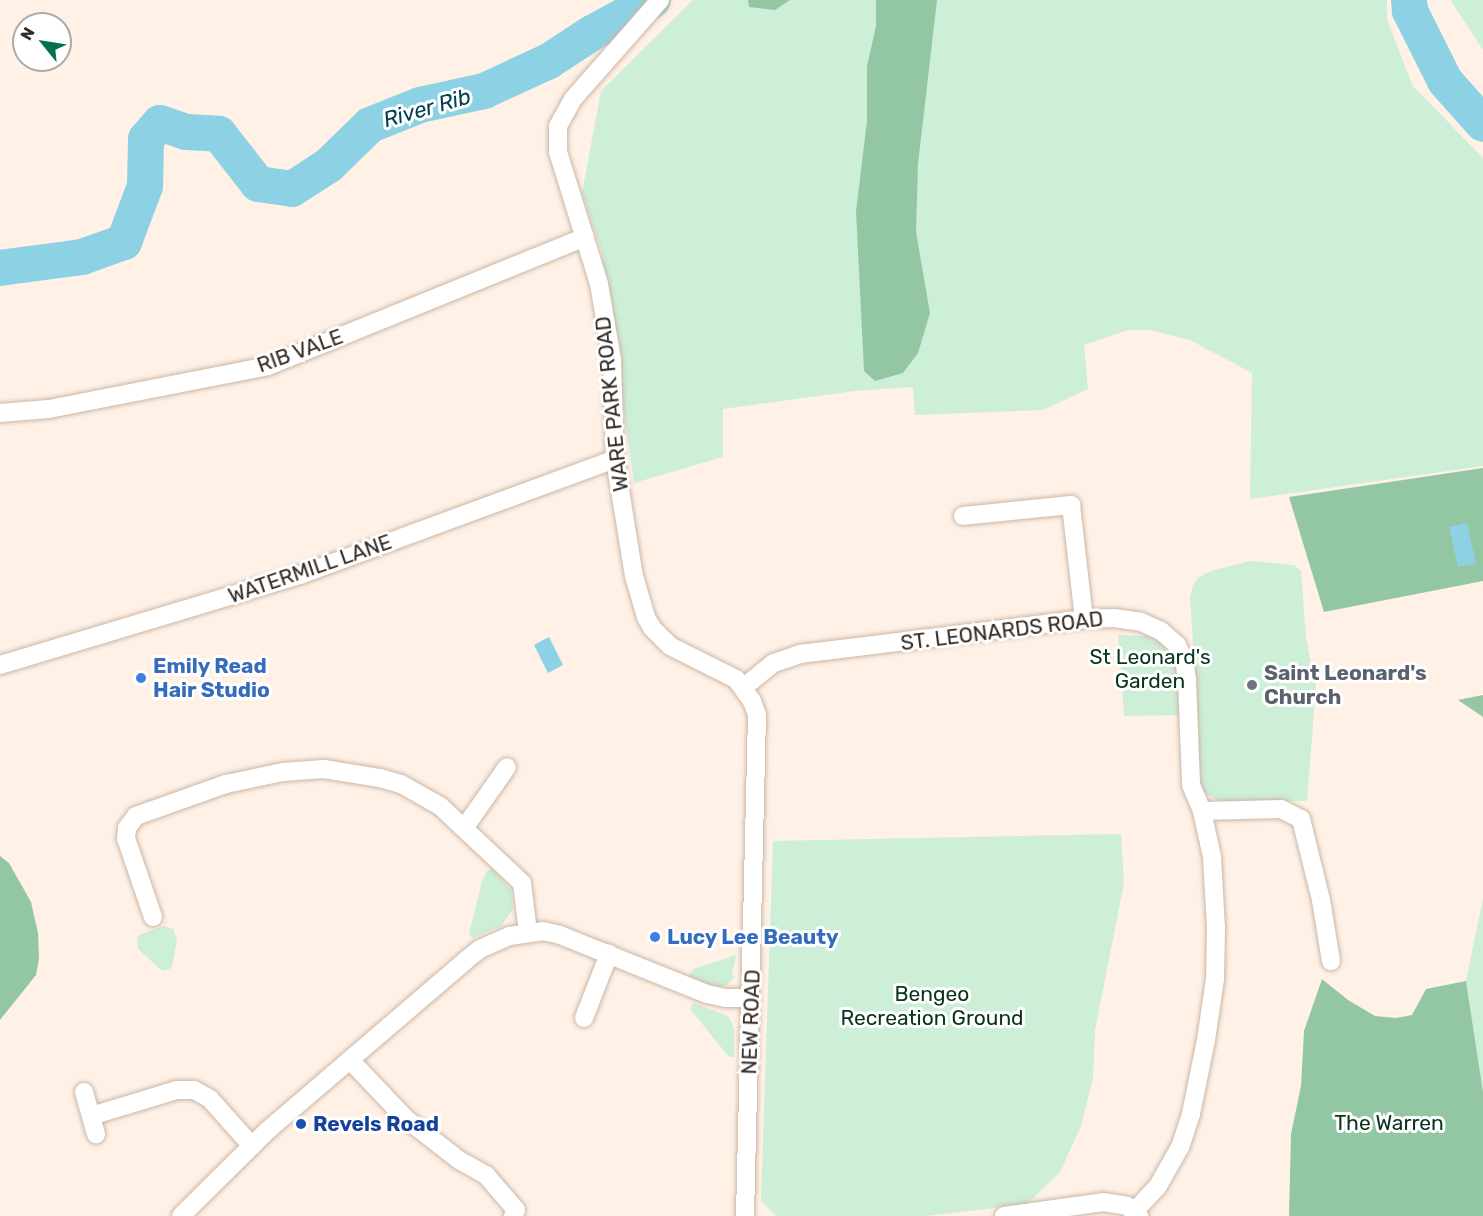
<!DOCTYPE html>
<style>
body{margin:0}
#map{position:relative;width:1483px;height:1216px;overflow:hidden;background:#fff1e6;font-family:Rubik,sans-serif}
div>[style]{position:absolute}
.green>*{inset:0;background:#cdeed7}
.forest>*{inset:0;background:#93c7a4}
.water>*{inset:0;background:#8dd1e4}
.river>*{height:36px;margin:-18px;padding:0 18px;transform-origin:18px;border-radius:18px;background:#8dd1e4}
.roads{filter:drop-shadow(0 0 2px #ccb6a4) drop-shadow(0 0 2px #ccb6a4)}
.street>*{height:18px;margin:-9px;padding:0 9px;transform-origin:9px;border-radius:9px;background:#fff}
.dots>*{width:16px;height:16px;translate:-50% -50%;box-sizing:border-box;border:3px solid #fff;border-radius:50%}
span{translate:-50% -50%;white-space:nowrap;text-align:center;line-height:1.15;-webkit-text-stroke:6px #fff;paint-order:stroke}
.street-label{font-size:21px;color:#332a23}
.park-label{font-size:21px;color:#08331c}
.shop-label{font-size:21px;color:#366cbe;font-weight:700}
.left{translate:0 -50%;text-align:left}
.worship-label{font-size:21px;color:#5b616d;font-weight:700}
.transit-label{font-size:21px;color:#164399;font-weight:700}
.water-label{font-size:22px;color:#00404d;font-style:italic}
.north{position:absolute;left:12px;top:12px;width:60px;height:60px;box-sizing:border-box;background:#fff;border:2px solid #adaaa7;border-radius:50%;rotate:300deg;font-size:16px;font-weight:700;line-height:24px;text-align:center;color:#332a23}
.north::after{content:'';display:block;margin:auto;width:21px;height:27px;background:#04724a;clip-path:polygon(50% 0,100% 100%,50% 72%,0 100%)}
</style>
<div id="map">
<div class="green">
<i style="clip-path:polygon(693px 0,1387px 0,1387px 20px,1413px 86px,1483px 158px,1483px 466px,1250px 499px,1252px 373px,1190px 340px,1151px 330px,1128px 330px,1084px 345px,1088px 389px,1043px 410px,915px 415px,913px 387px,854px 391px,723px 409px,723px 457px,634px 483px,602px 252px,582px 193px,601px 91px)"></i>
<i style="clip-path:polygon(1451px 0,1483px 0,1483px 50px,1451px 1px)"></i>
<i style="clip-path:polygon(1251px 561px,1294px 565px,1301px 571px,1306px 638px,1316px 687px,1307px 801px,1220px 801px,1205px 794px,1197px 776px,1195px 674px,1190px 597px,1193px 585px,1199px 577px,1211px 571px)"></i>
<i style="clip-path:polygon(1118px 635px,1147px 636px,1166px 644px,1179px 664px,1180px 715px,1124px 716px)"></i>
<i style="clip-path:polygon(1121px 834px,1124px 883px,1095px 1030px,1093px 1077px,1081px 1126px,1060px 1172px,1027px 1204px,927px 1216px,776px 1216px,761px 1201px,773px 841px)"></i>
<i style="clip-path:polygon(493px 869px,511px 890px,513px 909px,501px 926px,473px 938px,469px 934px,482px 881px,487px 871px)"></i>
<i style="clip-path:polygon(1483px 898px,1483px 1092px,1466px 981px)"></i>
<i style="clip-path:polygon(164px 926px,173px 929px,177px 940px,172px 968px,162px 971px,138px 949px,137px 938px,139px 935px)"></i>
<i style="clip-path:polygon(736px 955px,732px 975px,735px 977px,727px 985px,714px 988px,689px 976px,693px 969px)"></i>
<i style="clip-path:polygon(693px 1003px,728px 1016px,734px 1028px,734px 1057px,729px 1057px,690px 1009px)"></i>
</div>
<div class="forest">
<i style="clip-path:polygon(748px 0,790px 0,775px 10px,749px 7px)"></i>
<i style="clip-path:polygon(876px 0,937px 0,918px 164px,916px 232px,930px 313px,918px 353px,903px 373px,875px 381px,864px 371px,856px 211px,867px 121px,867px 66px,876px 26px)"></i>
<i style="clip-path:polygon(1483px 468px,1483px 581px,1324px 612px,1289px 497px)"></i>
<i style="clip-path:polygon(1483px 695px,1483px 717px,1458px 700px)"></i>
<i style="clip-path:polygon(0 856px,9px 863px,31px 902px,38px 933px,39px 959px,36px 975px,0 1020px)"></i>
<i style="clip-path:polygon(1322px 979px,1348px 1000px,1375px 1016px,1396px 1018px,1412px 1015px,1426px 989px,1466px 981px,1483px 1092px,1483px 1216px,1289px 1216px,1291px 1134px,1301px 1086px,1304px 1031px)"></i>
</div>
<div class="water">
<i style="clip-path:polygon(1467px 523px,1476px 563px,1458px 567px,1449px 527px)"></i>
<i style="clip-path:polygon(549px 637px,563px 665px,548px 673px,534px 645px)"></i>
</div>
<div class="river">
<i style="left:1409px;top:0;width:11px;rotate:85deg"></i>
<i style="left:1410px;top:11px;width:78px;rotate:63.4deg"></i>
<i style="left:1445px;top:81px;width:57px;rotate:48.5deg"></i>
<i style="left:0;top:268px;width:83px;rotate:-7.6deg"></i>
<i style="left:82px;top:257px;width:45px;rotate:-19.7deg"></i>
<i style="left:124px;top:242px;width:60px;rotate:-69.4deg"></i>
<i style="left:145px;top:186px;width:47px;rotate:-88.8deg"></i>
<i style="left:146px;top:139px;width:21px;rotate:-49deg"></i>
<i style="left:160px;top:123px;width:28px;rotate:19deg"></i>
<i style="left:186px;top:132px;width:33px;rotate:3deg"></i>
<i style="left:219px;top:134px;width:63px;rotate:52deg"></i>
<i style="left:258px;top:184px;width:34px;rotate:8deg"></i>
<i style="left:292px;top:189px;width:44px;rotate:-33deg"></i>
<i style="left:329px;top:165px;width:57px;rotate:-44.3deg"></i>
<i style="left:370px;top:125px;width:54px;rotate:-21.8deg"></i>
<i style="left:420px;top:105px;width:66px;rotate:-12.3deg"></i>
<i style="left:484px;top:91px;width:72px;rotate:-24.8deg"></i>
<i style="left:549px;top:61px;width:51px;rotate:-33.1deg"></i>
<i style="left:592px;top:33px;width:69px;rotate:-28.4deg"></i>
</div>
<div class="roads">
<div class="street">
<i style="left:660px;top:0;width:132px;rotate:131.3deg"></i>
<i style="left:573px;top:99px;width:31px;rotate:119deg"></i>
<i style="left:558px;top:126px;width:26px;rotate:90deg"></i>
<i style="left:558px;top:152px;width:138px;rotate:72.7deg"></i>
<i style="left:599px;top:284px;width:76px;rotate:80.2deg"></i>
<i style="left:612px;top:359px;width:100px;rotate:88.3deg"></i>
<i style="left:615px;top:459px;width:119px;rotate:80.8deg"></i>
<i style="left:634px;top:576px;width:43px;rotate:73.7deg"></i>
<i style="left:646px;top:617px;width:13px;rotate:61deg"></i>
<i style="left:652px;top:628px;width:25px;rotate:45deg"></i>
<i style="left:670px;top:646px;width:74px;rotate:26.6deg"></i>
<i style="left:736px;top:679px;width:27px;rotate:54deg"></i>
<i style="left:752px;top:701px;width:15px;rotate:70deg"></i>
<i style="left:757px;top:715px;width:501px;rotate:91.37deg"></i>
<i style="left:0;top:413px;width:49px;rotate:-4.7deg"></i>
<i style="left:49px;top:409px;width:223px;rotate:-11.1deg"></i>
<i style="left:268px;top:366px;width:342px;rotate:-22.1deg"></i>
<i style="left:963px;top:516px;width:109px;rotate:-5.8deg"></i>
<i style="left:1071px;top:505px;width:115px;rotate:83.5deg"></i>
<i style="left:0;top:665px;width:313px;rotate:-16.7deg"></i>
<i style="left:300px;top:575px;width:336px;rotate:-20.2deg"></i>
<i style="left:744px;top:687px;width:38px;rotate:-39deg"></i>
<i style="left:774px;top:663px;width:28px;rotate:-19deg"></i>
<i style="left:800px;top:654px;width:286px;rotate:-7deg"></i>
<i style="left:1084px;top:619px;width:30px;rotate:-2deg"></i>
<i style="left:1114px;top:618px;width:27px;rotate:8deg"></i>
<i style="left:1141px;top:622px;width:22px;rotate:24deg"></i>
<i style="left:1161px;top:631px;width:21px;rotate:41deg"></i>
<i style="left:1177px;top:645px;width:17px;rotate:65deg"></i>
<i style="left:1184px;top:660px;width:19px;rotate:81deg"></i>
<i style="left:1187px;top:679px;width:106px;rotate:87.8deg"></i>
<i style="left:1191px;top:785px;width:28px;rotate:67deg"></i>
<i style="left:1202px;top:811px;width:47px;rotate:77.7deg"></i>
<i style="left:1212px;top:857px;width:71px;rotate:86.8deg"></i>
<i style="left:1216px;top:928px;width:51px;rotate:91.1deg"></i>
<i style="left:1215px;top:979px;width:62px;rotate:98.4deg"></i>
<i style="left:1206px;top:1040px;width:76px;rotate:101.5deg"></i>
<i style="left:1191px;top:1114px;width:35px;rotate:108deg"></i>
<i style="left:1180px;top:1147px;width:45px;rotate:119.4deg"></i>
<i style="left:1158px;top:1186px;width:34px;rotate:133deg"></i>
<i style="left:1202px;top:811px;width:79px;rotate:-1.5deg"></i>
<i style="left:1281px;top:809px;width:22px;rotate:27deg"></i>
<i style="left:1301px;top:819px;width:83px;rotate:76.1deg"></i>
<i style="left:1321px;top:900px;width:62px;rotate:80.7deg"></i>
<i style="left:465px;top:827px;width:73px;rotate:-55deg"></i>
<i style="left:153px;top:917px;width:83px;rotate:-108.9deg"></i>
<i style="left:126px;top:838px;width:10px;rotate:-84deg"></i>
<i style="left:127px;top:828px;width:15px;rotate:-53deg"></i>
<i style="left:136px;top:816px;width:96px;rotate:-19.6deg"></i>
<i style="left:226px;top:784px;width:58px;rotate:-11.9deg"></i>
<i style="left:283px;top:772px;width:41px;rotate:-4.2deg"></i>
<i style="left:324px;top:769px;width:57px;rotate:9.1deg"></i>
<i style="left:380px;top:778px;width:22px;rotate:16deg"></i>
<i style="left:401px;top:784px;width:45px;rotate:29.4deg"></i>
<i style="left:440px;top:806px;width:112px;rotate:43.2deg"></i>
<i style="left:522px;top:883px;width:49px;rotate:83deg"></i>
<i style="left:584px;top:1018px;width:69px;rotate:-68.7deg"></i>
<i style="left:350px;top:1060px;width:80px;rotate:46.5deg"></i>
<i style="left:405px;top:1118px;width:68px;rotate:37.9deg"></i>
<i style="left:459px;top:1160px;width:31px;rotate:29deg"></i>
<i style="left:486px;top:1175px;width:46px;rotate:49.4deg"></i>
<i style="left:516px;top:1210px;width:7px;rotate:117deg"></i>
<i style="left:84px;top:1092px;width:44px;rotate:74.1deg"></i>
<i style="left:91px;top:1116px;width:90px;rotate:-16.8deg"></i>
<i style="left:177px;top:1090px;width:17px"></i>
<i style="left:194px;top:1090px;width:18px;rotate:29deg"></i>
<i style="left:210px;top:1099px;width:63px;rotate:48.2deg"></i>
<i style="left:181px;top:1216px;width:122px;rotate:-44.7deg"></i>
<i style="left:268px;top:1130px;width:261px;rotate:-40.6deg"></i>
<i style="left:466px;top:960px;width:18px;rotate:-38deg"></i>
<i style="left:480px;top:949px;width:32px;rotate:-24deg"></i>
<i style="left:509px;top:936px;width:34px;rotate:-8deg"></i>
<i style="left:543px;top:931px;width:17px;rotate:13deg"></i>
<i style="left:560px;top:935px;width:158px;rotate:21.9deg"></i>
<i style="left:707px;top:994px;width:19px;rotate:12deg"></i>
<i style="left:726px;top:998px;width:25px"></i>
<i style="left:1004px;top:1216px;width:100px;rotate:-8deg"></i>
<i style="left:1103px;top:1202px;width:24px;rotate:9deg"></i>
<i style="left:1127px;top:1206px;width:16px;rotate:40deg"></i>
</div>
</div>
<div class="dots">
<i style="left:141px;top:678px;background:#3f7fe0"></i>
<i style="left:1252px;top:685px;background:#6b7280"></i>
<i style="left:655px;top:937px;background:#3f7fe0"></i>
<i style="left:301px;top:1124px;background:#1a4fb4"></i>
</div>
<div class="street-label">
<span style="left:300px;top:351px;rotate:-20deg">RIB VALE</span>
<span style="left:612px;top:404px;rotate:-96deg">WARE PARK ROAD</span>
<span style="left:310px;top:569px;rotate:-19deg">WATERMILL LANE</span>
<span style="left:1002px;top:631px;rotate:-7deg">ST. LEONARDS ROAD</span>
<span style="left:751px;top:1022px;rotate:-88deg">NEW ROAD</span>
</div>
<div class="park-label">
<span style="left:1150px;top:669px">St Leonard's<br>Garden</span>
<span style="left:932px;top:1006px">Bengeo<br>Recreation Ground</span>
<span style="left:1389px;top:1123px">The Warren</span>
</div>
<div class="shop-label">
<span class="left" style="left:153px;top:678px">Emily Read<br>Hair Studio</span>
<span class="left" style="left:667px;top:937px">Lucy Lee Beauty</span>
</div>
<div class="worship-label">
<span class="left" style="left:1264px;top:685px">Saint Leonard's<br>Church</span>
</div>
<div class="transit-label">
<span class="left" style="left:313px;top:1124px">Revels Road</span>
</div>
<div class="water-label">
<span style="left:427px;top:108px;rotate:-16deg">River Rib</span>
</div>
<div class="north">N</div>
</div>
